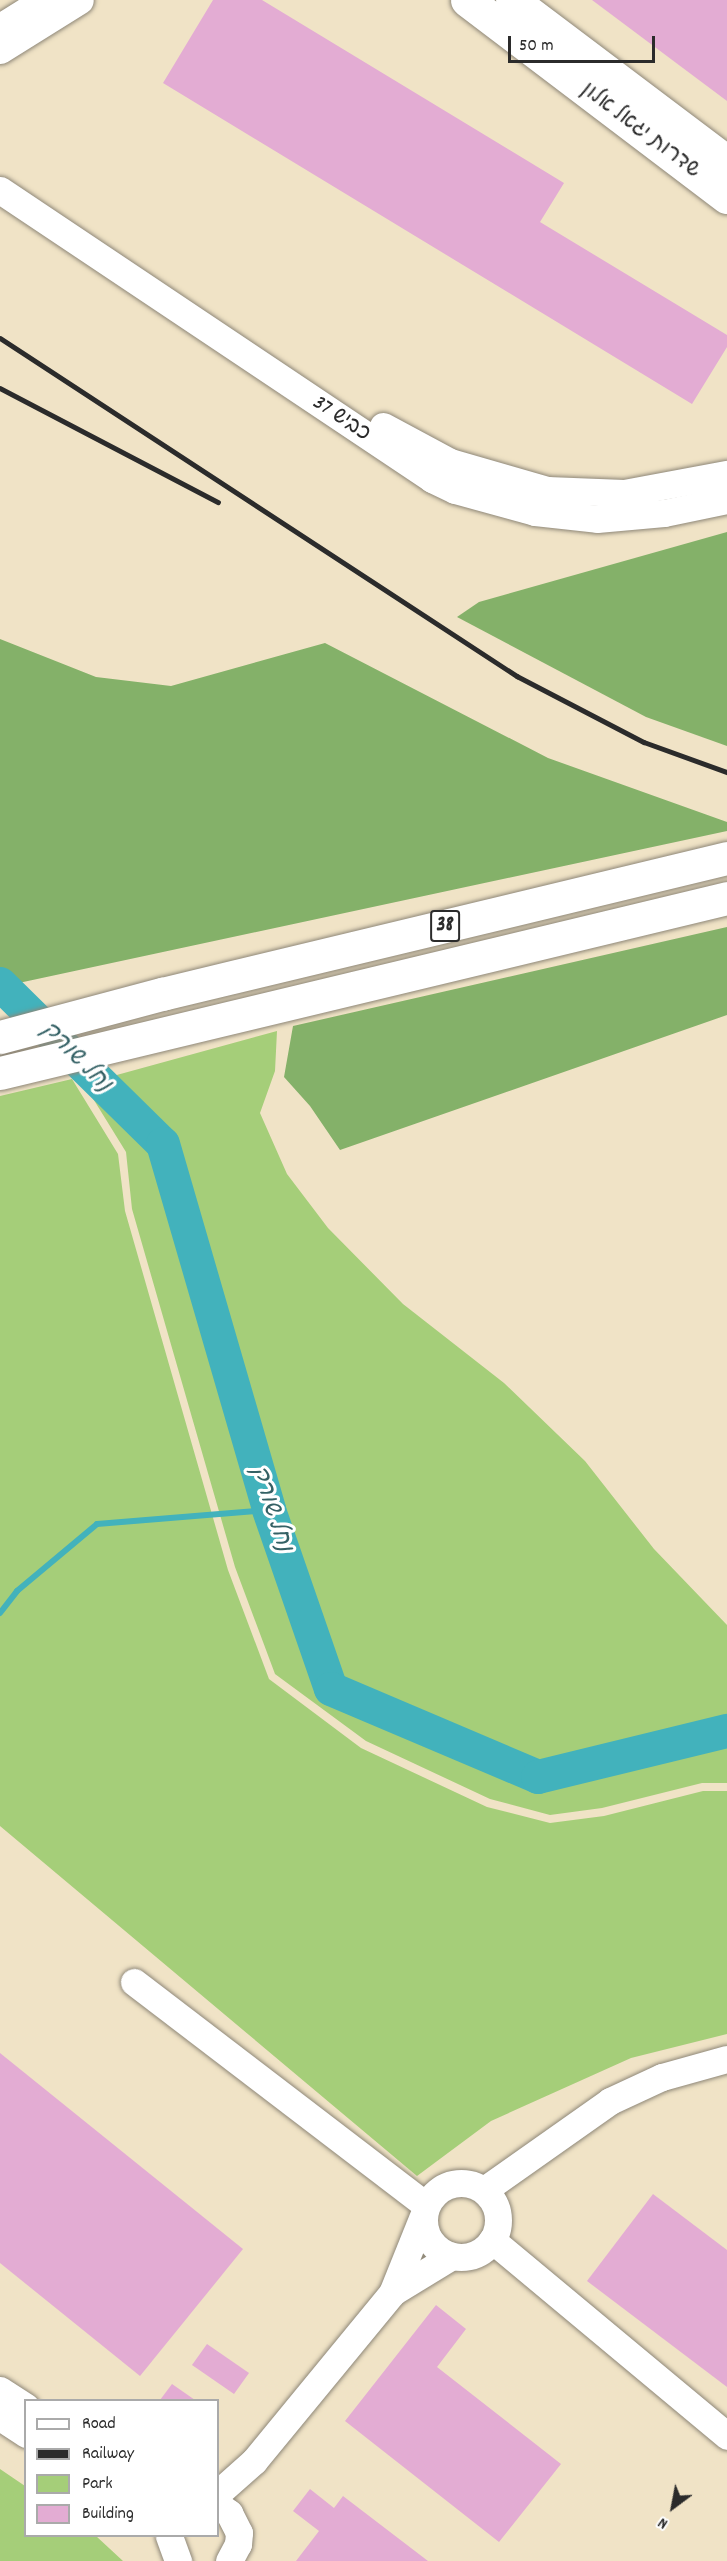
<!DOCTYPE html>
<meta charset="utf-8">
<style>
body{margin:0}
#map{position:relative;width:727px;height:2561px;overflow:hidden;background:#f0e3c6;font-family:Dekko,"Playpen Sans Hebrew",sans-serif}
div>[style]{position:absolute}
.green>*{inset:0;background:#a5ce79}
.forest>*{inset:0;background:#84b169}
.stream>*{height:6px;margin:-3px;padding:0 3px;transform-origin:3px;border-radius:3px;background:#42b2bc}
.river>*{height:34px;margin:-17px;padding:0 17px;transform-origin:17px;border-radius:17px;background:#42b2bc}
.building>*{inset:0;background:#e3acd3}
.roads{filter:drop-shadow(0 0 2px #8e8778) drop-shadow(0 0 2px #8e8778)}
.minor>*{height:27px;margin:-13.5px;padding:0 13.5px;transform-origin:13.5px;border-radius:13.5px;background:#fff}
.minor>.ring{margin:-13.5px;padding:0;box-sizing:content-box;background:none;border:27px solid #fff;border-radius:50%}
.major>*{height:33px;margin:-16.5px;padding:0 16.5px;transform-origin:16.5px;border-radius:16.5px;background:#fff}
.highway>*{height:33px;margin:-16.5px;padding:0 16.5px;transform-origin:16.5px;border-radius:16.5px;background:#fff}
.rail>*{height:4.5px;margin:-2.25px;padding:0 2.25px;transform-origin:2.25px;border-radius:2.25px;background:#2b2b2b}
span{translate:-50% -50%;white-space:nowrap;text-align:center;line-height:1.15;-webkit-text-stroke:6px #fff;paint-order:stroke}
.shield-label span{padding:2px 4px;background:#fff;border:2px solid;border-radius:4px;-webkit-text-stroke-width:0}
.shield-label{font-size:21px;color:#2b2b2b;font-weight:700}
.street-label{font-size:22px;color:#2b2b2b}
.water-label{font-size:24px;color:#346165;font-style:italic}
.legend{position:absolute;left:24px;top:2399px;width:195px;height:138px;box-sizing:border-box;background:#fff;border:2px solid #aaa;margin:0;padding:8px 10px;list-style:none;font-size:18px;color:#2b2b2b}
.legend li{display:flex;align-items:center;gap:12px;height:30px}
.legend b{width:30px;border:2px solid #aaa}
.north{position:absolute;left:643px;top:2477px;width:60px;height:60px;-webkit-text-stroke:4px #fff;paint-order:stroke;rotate:212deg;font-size:16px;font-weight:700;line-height:24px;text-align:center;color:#2b2b2b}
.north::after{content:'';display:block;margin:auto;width:21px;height:27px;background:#2b2b2b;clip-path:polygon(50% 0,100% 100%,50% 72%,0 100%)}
.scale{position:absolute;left:508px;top:36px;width:147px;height:27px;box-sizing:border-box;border:3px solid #2b2b2b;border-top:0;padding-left:8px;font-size:18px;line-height:21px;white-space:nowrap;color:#2b2b2b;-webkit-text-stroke:4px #fff;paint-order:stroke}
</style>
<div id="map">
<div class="green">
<i style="clip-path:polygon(277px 1031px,275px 1071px,260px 1113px,287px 1174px,328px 1228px,403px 1304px,504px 1383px,585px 1461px,654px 1549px,727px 1625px,727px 1783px,702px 1783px,602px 1808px,550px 1815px,490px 1799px,366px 1741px,275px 1674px,235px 1567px,132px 1209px,126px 1152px,84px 1084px)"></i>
<i style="clip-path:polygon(72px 1079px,118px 1154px,125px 1211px,228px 1570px,269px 1679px,361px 1748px,487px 1807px,550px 1823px,604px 1816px,703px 1791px,727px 1791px,727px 2034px,631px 2058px,491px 2121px,417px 2176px,0 1826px,0 1096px)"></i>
<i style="clip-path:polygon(0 2469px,25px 2486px,26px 2536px,96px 2536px,123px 2561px,0 2561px)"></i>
</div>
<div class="forest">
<i style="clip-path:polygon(727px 532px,727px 746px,646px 717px,457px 617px,479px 602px)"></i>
<i style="clip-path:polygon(0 639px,96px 677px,171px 686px,325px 643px,548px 758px,727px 822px,727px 831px,0 987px)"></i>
<i style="clip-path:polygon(727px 927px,727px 1015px,340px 1150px,310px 1106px,284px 1077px,293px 1026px)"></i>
</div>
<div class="stream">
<i style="left:0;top:1613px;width:28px;rotate:-52deg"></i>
<i style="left:17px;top:1591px;width:104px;rotate:-39.9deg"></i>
<i style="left:97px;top:1524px;width:173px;rotate:-4.7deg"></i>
</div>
<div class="river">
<i style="left:0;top:984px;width:228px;rotate:44.5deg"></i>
<i style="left:163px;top:1144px;width:381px;rotate:73.8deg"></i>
<i style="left:269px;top:1510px;width:189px;rotate:70.9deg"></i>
<i style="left:331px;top:1689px;width:225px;rotate:23deg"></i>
<i style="left:538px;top:1777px;width:195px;rotate:-13.7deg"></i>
</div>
<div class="building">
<i style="clip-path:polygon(213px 0,262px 0,564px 183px,540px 222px,727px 335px,727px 347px,692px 404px,163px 83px)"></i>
<i style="clip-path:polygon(592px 0,727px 0,727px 101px)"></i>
<i style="clip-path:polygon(0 2053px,243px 2249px,140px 2376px,0 2263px)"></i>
<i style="clip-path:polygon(653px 2194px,727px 2250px,727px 2387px,587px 2281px)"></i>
<i style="clip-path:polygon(436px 2305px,466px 2329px,437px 2367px,561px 2464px,499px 2542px,345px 2421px)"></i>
<i style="clip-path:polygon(207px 2344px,249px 2373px,234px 2394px,192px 2365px)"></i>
<i style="clip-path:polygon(172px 2384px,195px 2400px,160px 2400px)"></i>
<i style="clip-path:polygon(310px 2489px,334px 2508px,343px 2496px,428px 2561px,296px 2561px,319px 2531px,293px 2511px)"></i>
</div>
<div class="roads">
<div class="minor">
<i style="left:0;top:27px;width:51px;rotate:-32.1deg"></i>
<i style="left:0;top:50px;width:94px;rotate:-32deg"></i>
<i style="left:0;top:190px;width:520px;rotate:33.78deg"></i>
<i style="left:432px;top:479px;width:25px;rotate:26deg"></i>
<i style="left:455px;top:490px;width:83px;rotate:15.4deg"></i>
<i style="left:535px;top:512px;width:62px;rotate:6.4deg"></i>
<i style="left:597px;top:519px;width:67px;rotate:-5.1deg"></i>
<i style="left:664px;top:513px;width:64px;rotate:-11.7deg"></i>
<i style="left:383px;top:426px;width:76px;rotate:28.2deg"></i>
<i style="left:450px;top:462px;width:101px;rotate:16.1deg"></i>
<i style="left:547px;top:490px;width:77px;rotate:2.2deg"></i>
<i style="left:624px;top:493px;width:105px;rotate:-10.5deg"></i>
<i style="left:134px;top:1982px;width:367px;rotate:37.4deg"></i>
<i class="ring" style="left:424px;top:2183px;width:47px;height:47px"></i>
<i style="left:484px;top:2190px;width:154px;rotate:-35.2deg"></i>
<i style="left:610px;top:2101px;width:57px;rotate:-24.8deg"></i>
<i style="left:662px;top:2077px;width:67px;rotate:-15.5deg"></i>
<i style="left:492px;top:2240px;width:306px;rotate:39.8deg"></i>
<i style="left:393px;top:2292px;width:69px;rotate:-31.4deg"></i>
<i style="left:0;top:2390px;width:31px;rotate:33deg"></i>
<i style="left:0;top:2417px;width:31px;rotate:33deg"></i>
<i style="left:218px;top:2493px;width:48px;rotate:-41.6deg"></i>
<i style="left:254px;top:2461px;width:217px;rotate:-50.6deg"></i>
<i style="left:392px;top:2293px;width:83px;rotate:-68.1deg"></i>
<i style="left:218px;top:2505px;width:14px;rotate:36deg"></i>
<i style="left:229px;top:2513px;width:22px;rotate:63deg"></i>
<i style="left:239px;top:2533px;width:11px;rotate:95deg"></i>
<i style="left:238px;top:2544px;width:19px;rotate:118deg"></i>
<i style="left:169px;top:2536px;width:27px;rotate:70deg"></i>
</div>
<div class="major">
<i style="left:467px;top:0;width:326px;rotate:37.2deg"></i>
<i style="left:512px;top:0;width:269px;rotate:37deg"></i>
</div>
<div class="highway">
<i style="left:0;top:1037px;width:168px;rotate:-14.9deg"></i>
<i style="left:162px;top:994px;width:581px;rotate:-13.53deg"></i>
<i style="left:0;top:1073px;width:748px;rotate:-13.53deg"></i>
</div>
</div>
<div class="rail">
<i style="left:0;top:338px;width:618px;rotate:33.18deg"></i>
<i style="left:517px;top:676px;width:143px;rotate:27.5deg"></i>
<i style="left:644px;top:742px;width:88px;rotate:19.9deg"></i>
<i style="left:0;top:388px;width:246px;rotate:27.6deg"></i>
</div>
<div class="shield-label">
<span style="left:445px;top:926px">38</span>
</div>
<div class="street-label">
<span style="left:640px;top:131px;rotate:37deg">שדרות יגאל אלון</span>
<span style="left:341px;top:419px;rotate:34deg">כביש 37</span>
</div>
<div class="water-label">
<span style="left:75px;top:1058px;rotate:45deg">נחל שורק</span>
<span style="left:270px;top:1509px;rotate:72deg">נחל שורק</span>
</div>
<ul class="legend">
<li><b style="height:8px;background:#fff"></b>Road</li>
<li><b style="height:8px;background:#2b2b2b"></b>Railway</li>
<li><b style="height:16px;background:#a5ce79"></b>Park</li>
<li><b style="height:16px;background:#e3acd3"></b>Building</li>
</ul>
<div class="north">N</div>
<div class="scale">50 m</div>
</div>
